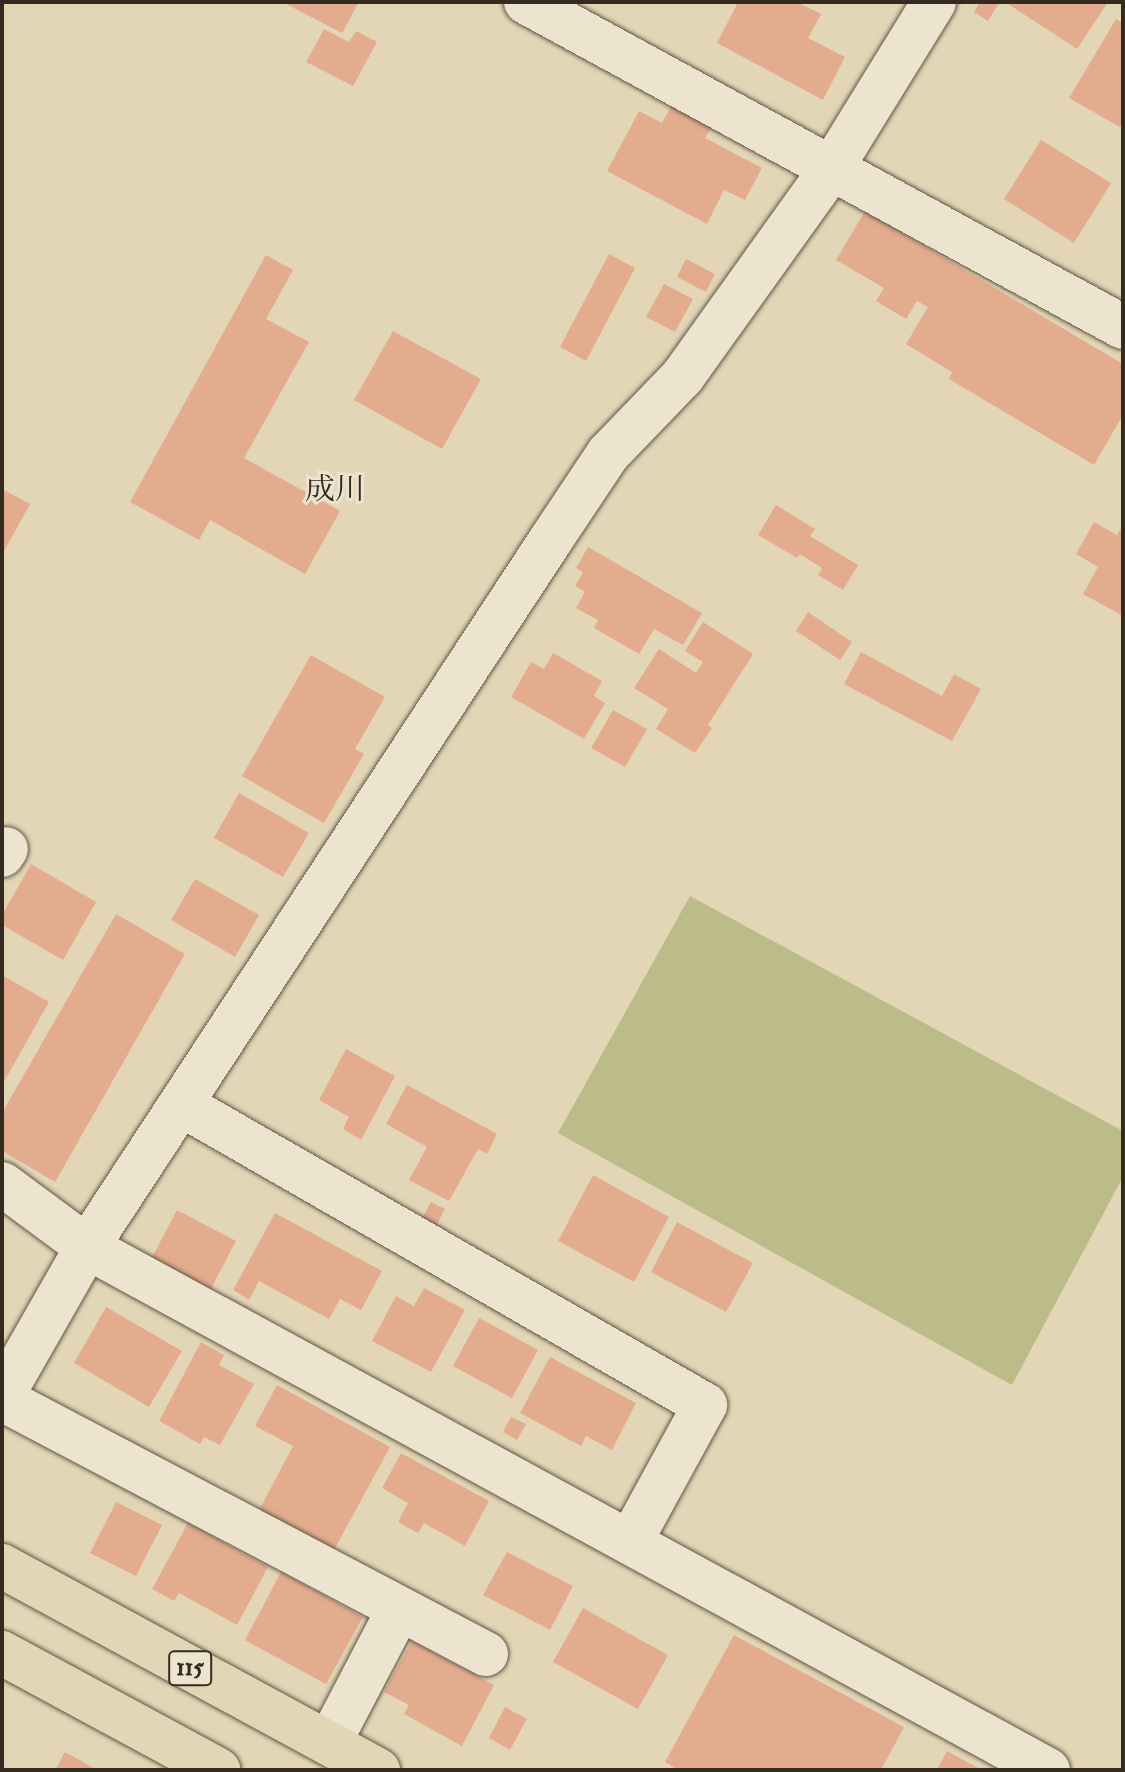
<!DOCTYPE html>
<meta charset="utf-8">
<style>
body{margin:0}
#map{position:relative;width:1125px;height:1772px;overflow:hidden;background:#e3d6b6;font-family:"IM FELL Double Pica","Noto Serif JP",serif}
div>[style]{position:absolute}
.green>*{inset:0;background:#bbbc88}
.building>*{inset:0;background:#e4ac8e}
.roads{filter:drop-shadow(0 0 2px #605545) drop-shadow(0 0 2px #605545)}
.minor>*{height:44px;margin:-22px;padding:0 22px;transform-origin:22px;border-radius:22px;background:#ede4d0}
.tertiary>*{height:44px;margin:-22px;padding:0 22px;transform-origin:22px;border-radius:22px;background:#ede4d0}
.trunk>*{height:44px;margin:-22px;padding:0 22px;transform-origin:22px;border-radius:22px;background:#e3d6b6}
span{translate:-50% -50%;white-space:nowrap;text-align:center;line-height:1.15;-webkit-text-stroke:6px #ede4d0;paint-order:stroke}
.shield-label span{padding:2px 6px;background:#ede4d0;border:2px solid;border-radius:6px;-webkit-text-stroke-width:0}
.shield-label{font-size:24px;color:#342a1f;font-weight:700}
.quarter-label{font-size:30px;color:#342a1f}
.frame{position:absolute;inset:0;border:4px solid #342a1f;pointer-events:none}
</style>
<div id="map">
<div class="green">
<i style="clip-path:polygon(690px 896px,1123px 1131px,1123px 1177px,1012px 1385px,558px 1133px)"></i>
</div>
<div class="building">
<i style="clip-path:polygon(282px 2px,359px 2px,342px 33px)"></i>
<i style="clip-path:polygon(738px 2px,797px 2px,821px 14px,808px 38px,845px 57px,823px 100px,717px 43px)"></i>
<i style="clip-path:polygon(980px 2px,999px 3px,988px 21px,974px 12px)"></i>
<i style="clip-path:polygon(1005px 2px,1108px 2px,1077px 49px)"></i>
<i style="clip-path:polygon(1116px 19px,1123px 23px,1123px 122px,1120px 127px,1069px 98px)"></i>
<i style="clip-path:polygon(324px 29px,349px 42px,356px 31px,377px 42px,353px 86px,306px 62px)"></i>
<i style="clip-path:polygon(671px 106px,712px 127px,705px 138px,762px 168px,745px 200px,724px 190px,707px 224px,607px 171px,639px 111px,662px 123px)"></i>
<i style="clip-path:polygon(1041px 140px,1111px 183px,1074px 243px,1004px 199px)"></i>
<i style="clip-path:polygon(865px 211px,1123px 364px,1123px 415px,1094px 465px,949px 379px,952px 372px,906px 344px,928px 307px,917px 301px,906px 319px,876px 301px,884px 288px,836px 260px)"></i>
<i style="clip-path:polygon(609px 254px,635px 268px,586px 361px,560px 347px)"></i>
<i style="clip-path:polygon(266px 255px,293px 270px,266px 319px,309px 342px,244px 458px,340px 511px,305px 574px,210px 520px,199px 540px,130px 502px)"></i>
<i style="clip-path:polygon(686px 259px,715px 274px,706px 292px,677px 277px)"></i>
<i style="clip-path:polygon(664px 284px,693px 299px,675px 332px,646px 317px)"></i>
<i style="clip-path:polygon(393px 331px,481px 379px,442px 449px,354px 400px)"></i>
<i style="clip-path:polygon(2px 489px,30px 504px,2px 555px)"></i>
<i style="clip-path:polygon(776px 505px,815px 529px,810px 536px,858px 565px,843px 590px,818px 575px,822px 568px,800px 554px,797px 558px,758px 535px)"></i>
<i style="clip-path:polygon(1094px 522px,1117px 535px,1120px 529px,1123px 531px,1123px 616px,1083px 594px,1098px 567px,1076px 554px)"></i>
<i style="clip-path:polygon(588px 547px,702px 613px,683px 645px,654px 629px,639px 654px,594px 628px,598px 620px,576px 608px,585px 592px,575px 586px,583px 572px,576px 568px)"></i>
<i style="clip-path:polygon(808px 612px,852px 642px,840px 660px,796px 631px)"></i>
<i style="clip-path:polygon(703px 622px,753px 654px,708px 725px,712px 728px,695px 753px,656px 729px,668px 709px,634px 688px,659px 649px,696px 673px,703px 662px,685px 651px)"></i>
<i style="clip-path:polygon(861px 652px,942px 696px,954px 674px,981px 689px,952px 741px,844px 684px)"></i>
<i style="clip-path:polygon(553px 653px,602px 681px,594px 696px,605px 703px,584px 739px,511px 697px,531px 662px,544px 669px)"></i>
<i style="clip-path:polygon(311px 655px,385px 697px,355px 749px,364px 754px,324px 823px,242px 776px)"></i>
<i style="clip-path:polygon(613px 710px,647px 729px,625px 767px,591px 748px)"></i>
<i style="clip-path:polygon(239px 793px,309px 833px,283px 877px,214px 838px)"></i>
<i style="clip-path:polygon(31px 864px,96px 902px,63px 960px,2px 925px,2px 915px)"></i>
<i style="clip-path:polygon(195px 879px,259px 915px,235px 957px,171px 920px)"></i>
<i style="clip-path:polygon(116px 914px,185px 954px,55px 1182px,2px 1151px,2px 1113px)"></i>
<i style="clip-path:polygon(2px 975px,49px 1002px,2px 1085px)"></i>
<i style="clip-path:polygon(346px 1049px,395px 1076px,361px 1140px,343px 1129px,349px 1117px,319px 1100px)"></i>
<i style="clip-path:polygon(407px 1085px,497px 1134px,487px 1154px,478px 1149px,449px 1201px,409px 1180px,427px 1147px,386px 1124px)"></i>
<i style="clip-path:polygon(593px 1175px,669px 1217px,634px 1282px,558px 1241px)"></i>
<i style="clip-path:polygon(431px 1202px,445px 1209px,434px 1230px,420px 1223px)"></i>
<i style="clip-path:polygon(177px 1210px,236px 1241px,207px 1296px,148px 1265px)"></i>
<i style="clip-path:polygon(275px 1213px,382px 1271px,361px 1310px,340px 1299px,329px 1319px,259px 1281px,249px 1300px,233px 1290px)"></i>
<i style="clip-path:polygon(677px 1222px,753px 1263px,726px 1312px,651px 1272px)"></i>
<i style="clip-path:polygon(424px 1288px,465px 1310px,431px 1372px,372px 1341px,396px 1296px,414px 1306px)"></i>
<i style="clip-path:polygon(106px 1307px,182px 1351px,149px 1407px,74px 1363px)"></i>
<i style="clip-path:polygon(479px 1318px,538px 1350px,512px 1398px,453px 1366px)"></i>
<i style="clip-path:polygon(201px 1342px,224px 1355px,219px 1365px,254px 1384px,220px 1445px,204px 1437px,200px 1444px,159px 1421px)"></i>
<i style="clip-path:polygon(550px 1357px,636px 1403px,612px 1450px,586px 1436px,581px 1446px,520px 1413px)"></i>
<i style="clip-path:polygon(277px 1385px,390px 1447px,333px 1552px,258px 1512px,293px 1446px,255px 1426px)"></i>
<i style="clip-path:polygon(511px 1417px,526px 1424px,517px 1440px,503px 1432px)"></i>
<i style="clip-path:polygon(401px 1453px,489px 1501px,465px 1546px,424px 1523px,418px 1533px,398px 1522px,408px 1503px,382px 1488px)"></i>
<i style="clip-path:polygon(116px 1502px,162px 1525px,136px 1576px,90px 1553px)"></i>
<i style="clip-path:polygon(188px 1523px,268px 1567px,237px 1625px,179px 1593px,174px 1601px,152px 1589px)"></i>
<i style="clip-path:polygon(507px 1552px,573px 1586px,550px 1630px,483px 1595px)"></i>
<i style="clip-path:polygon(281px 1572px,363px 1617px,326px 1684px,245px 1640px)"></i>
<i style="clip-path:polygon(583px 1608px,668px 1655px,638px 1709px,553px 1662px)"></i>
<i style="clip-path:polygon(734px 1635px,904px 1727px,881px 1770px,678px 1770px,665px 1762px)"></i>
<i style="clip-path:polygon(412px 1641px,494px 1685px,462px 1746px,404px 1714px,409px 1705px,384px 1692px)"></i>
<i style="clip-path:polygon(505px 1707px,527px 1719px,510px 1750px,489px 1738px)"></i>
<i style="clip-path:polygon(947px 1751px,982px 1770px,937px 1770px)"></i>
<i style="clip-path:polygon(65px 1752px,97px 1770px,55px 1770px)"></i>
</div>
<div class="roads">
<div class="minor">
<i style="left:526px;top:2px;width:680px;rotate:28.56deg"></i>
<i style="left:2px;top:855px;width:7px;rotate:-56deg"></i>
<i style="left:182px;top:1105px;width:603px;rotate:29.84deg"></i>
<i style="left:705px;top:1405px;width:154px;rotate:118.7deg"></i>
<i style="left:2px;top:1184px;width:106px;rotate:36.5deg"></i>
<i style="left:87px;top:1247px;width:1094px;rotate:28.56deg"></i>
<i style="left:2px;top:1399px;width:547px;rotate:27.78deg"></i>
<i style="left:329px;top:1743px;width:151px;rotate:-62.4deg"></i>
</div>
<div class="tertiary">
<i style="left:2px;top:1396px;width:172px;rotate:-60.3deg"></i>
<i style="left:87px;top:1247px;width:844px;rotate:-56.74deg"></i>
<i style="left:550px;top:541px;width:105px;rotate:-56.3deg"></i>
<i style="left:608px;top:454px;width:108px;rotate:-46.1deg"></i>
<i style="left:683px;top:376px;width:254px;rotate:-54.4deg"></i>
<i style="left:831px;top:169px;width:196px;rotate:-58.3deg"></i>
</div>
<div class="trunk">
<i style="left:2px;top:1566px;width:428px;rotate:28.5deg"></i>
<i style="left:2px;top:1653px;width:246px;rotate:28.4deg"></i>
</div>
</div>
<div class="shield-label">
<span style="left:190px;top:1668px">115</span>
</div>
<div class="quarter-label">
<span style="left:335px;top:490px">成川</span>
</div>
<div class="frame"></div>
</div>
